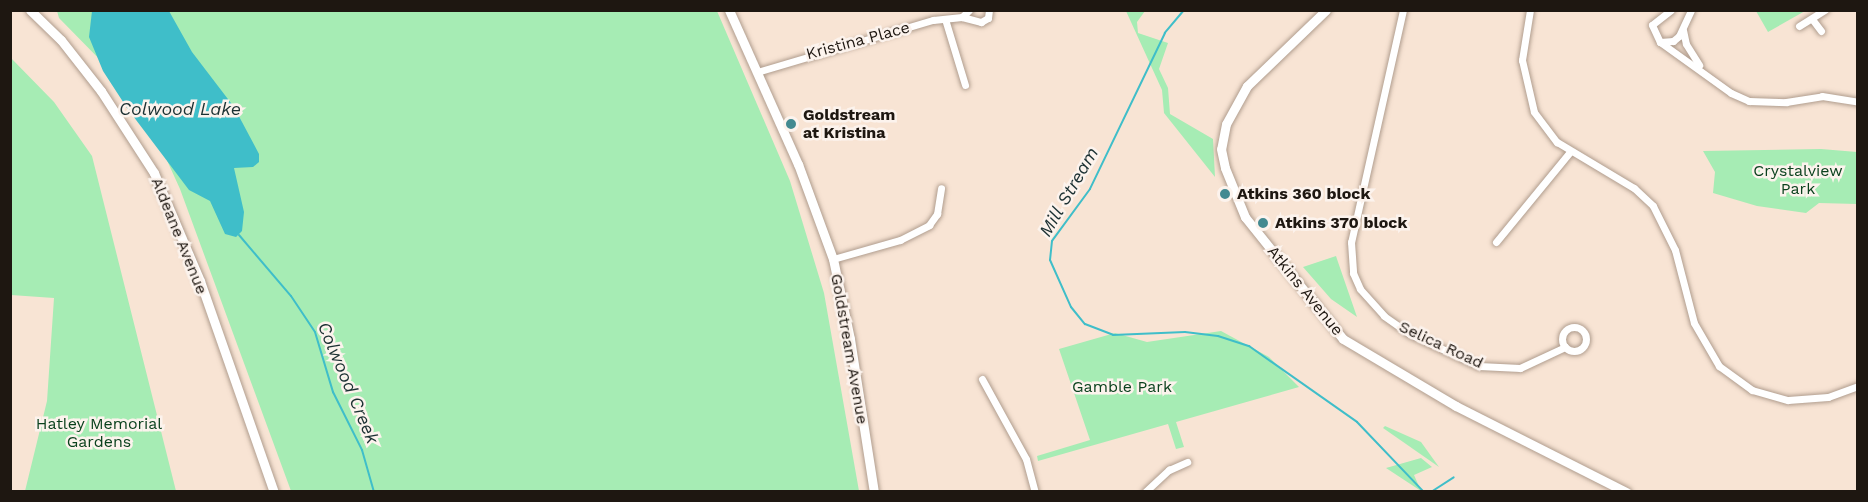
<!DOCTYPE html>
<style>
body{margin:0}
#map{position:relative;width:1868px;height:502px;overflow:hidden;background:#f8e4d4;font-family:"Work Sans",sans-serif}
div>[style]{position:absolute}
.green>*{inset:0;background:#a6ecb4}
.water>*{inset:0;background:#3fbec9}
.stream>*{height:2px;margin:-1px;padding:0 1px;transform-origin:1px;border-radius:1px;background:#3fbec9}
.roads{filter:drop-shadow(0 0 2px #b09d8e) drop-shadow(0 0 2px #b09d8e)}
.street>*{height:7px;margin:-3.5px;padding:0 3.5px;transform-origin:3.5px;border-radius:3.5px;background:#fff}
.street>.ring{margin:-3.5px;padding:0;box-sizing:content-box;background:none;border:7px solid #fff;border-radius:50%}
.secondary>*{height:9px;margin:-4.5px;padding:0 4.5px;transform-origin:4.5px;border-radius:4.5px;background:#fff}
.dots>*{width:16px;height:16px;translate:-50% -50%;box-sizing:border-box;border:3px solid #fcf3ed;border-radius:50%}
span{translate:-50% -50%;white-space:nowrap;text-align:center;line-height:1.15;-webkit-text-stroke:5px #fcf3ed;paint-order:stroke}
.street-label{font-size:16px;color:#1e1711}
.poi-label{font-size:16px;color:#1e1711;font-weight:700}
.left{translate:0 -50%;text-align:left}
.park-label{font-size:16px;color:#0b421e}
.water-label{font-size:18px;color:#1b3032;font-style:italic}
.frame{position:absolute;inset:0;border:12px solid #1e1711;pointer-events:none}
</style>
<div id="map">
<div class="green">
<i style="clip-path:polygon(57px 11px,717px 11px,790px 181px,824px 293px,859px 491px,291px 491px,180px 189px,160px 145px,110px 70px,59px 18px)"></i>
<i style="clip-path:polygon(1126px 11px,1145px 11px,1137px 22px,1138px 33px,1168px 43px,1159px 69px,1168px 88px,1170px 114px,1213px 139px,1215px 177px,1164px 113px,1162px 90px)"></i>
<i style="clip-path:polygon(1756px 11px,1805px 11px,1768px 32px)"></i>
<i style="clip-path:polygon(10px 57px,54px 102px,92px 156px,176px 491px,25px 491px,47px 401px,54px 298px,11px 295px)"></i>
<i style="clip-path:polygon(1821px 149px,1857px 152px,1857px 204px,1819px 203px,1806px 213px,1757px 206px,1713px 193px,1715px 172px,1703px 151px)"></i>
<i style="clip-path:polygon(1336px 256px,1338px 262px,1357px 317px,1331px 299px,1303px 267px)"></i>
<i style="clip-path:polygon(1221px 331px,1269px 357px,1299px 387px,1176px 422px,1184px 447px,1176px 449px,1168px 424px,1038px 461px,1037px 456px,1090px 440px,1059px 349px,1115px 333px,1147px 342px)"></i>
<i style="clip-path:polygon(1385px 426px,1421px 442px,1439px 467px,1383px 428px)"></i>
<i style="clip-path:polygon(1421px 458px,1432px 467px,1414px 475px,1421px 491px,1386px 468px)"></i>
</div>
<div class="water">
<i style="clip-path:polygon(92px 11px,169px 11px,192px 52px,234px 107px,259px 154px,259px 162px,253px 167px,234px 168px,244px 212px,242px 231px,236px 237px,225px 234px,210px 201px,189px 190px,127px 108px,103px 71px,89px 37px)"></i>
</div>
<div class="stream">
<i style="left:1184px;top:10px;width:30px;rotate:130deg"></i>
<i style="left:1165px;top:33px;width:173px;rotate:115.7deg"></i>
<i style="left:1090px;top:189px;width:64px;rotate:126.2deg"></i>
<i style="left:1052px;top:241px;width:19px;rotate:96deg"></i>
<i style="left:1050px;top:260px;width:51px;rotate:65.9deg"></i>
<i style="left:1071px;top:307px;width:22px;rotate:51deg"></i>
<i style="left:1085px;top:324px;width:30px;rotate:21deg"></i>
<i style="left:1113px;top:335px;width:72px;rotate:-2.4deg"></i>
<i style="left:1185px;top:332px;width:33px;rotate:7deg"></i>
<i style="left:1218px;top:336px;width:33px;rotate:18deg"></i>
<i style="left:1249px;top:346px;width:132px;rotate:35.1deg"></i>
<i style="left:1357px;top:422px;width:97px;rotate:46.3deg"></i>
<i style="left:239px;top:235px;width:80px;rotate:49.6deg"></i>
<i style="left:291px;top:296px;width:43px;rotate:56.3deg"></i>
<i style="left:315px;top:332px;width:63px;rotate:73.3deg"></i>
<i style="left:333px;top:392px;width:65px;rotate:63.4deg"></i>
<i style="left:362px;top:450px;width:44px;rotate:74.1deg"></i>
<i style="left:1431px;top:492px;width:27px;rotate:-33deg"></i>
</div>
<div class="roads">
<div class="street">
<i style="left:1403px;top:10px;width:238px;rotate:102.6deg"></i>
<i style="left:1351px;top:242px;width:31px;rotate:86deg"></i>
<i style="left:1353px;top:273px;width:17px;rotate:66deg"></i>
<i style="left:1360px;top:289px;width:36px;rotate:48deg"></i>
<i style="left:1384px;top:316px;width:32px;rotate:35deg"></i>
<i style="left:1410px;top:334px;width:76px;rotate:24.9deg"></i>
<i style="left:1479px;top:366px;width:41px;rotate:2.8deg"></i>
<i style="left:1520px;top:368px;width:50px;rotate:-25deg"></i>
<i style="left:1530px;top:10px;width:51px;rotate:99.1deg"></i>
<i style="left:1522px;top:60px;width:53px;rotate:77deg"></i>
<i style="left:1534px;top:112px;width:38px;rotate:53deg"></i>
<i style="left:1557px;top:142px;width:90px;rotate:30.9deg"></i>
<i style="left:1634px;top:188px;width:26px;rotate:43deg"></i>
<i style="left:1653px;top:206px;width:49px;rotate:63.4deg"></i>
<i style="left:1675px;top:250px;width:75px;rotate:75.4deg"></i>
<i style="left:1694px;top:323px;width:50px;rotate:59.8deg"></i>
<i style="left:1719px;top:366px;width:41px;rotate:36deg"></i>
<i style="left:1752px;top:390px;width:37px;rotate:16deg"></i>
<i style="left:1788px;top:400px;width:40px;rotate:-4.3deg"></i>
<i style="left:1828px;top:397px;width:32px;rotate:-20deg"></i>
<i style="left:1671px;top:10px;width:24px;rotate:142deg"></i>
<i style="left:1652px;top:25px;width:19px;rotate:65deg"></i>
<i style="left:1660px;top:42px;width:13px;rotate:-4deg"></i>
<i style="left:1673px;top:41px;width:8px;rotate:-40deg"></i>
<i style="left:1679px;top:36px;width:29px;rotate:-65deg"></i>
<i style="left:962px;top:17px;width:10px;rotate:-45deg"></i>
<i style="left:945px;top:19px;width:69px;rotate:73.1deg"></i>
<i style="left:1812px;top:19px;width:15px;rotate:53deg"></i>
<i style="left:1799px;top:26px;width:31px;rotate:-32deg"></i>
<i style="left:1683px;top:30px;width:14px;rotate:78deg"></i>
<i style="left:1686px;top:44px;width:25px;rotate:58deg"></i>
<i style="left:1660px;top:42px;width:87px;rotate:35.7deg"></i>
<i style="left:1731px;top:93px;width:20px;rotate:24deg"></i>
<i style="left:1749px;top:101px;width:37px;rotate:2deg"></i>
<i style="left:1786px;top:102px;width:36px;rotate:-9deg"></i>
<i style="left:1822px;top:96px;width:36px;rotate:9deg"></i>
<i style="left:757px;top:72px;width:184px;rotate:-16.5deg"></i>
<i style="left:933px;top:20px;width:29px;rotate:-6deg"></i>
<i style="left:962px;top:17px;width:20px;rotate:15deg"></i>
<i style="left:981px;top:22px;width:8px;rotate:-30deg"></i>
<i style="left:988px;top:18px;width:8px;rotate:-83deg"></i>
<i style="left:1496px;top:242px;width:117px;rotate:-50.6deg"></i>
<i style="left:833px;top:259px;width:70px;rotate:-15.8deg"></i>
<i style="left:900px;top:240px;width:33px;rotate:-27deg"></i>
<i style="left:929px;top:225px;width:14px;rotate:-54deg"></i>
<i style="left:937px;top:214px;width:26px;rotate:-81deg"></i>
<i class="ring" style="left:1562px;top:327px;width:17px;height:17px"></i>
<i style="left:982px;top:379px;width:91px;rotate:61.2deg"></i>
<i style="left:1026px;top:459px;width:34px;rotate:75deg"></i>
<i style="left:1145px;top:492px;width:33px;rotate:-43deg"></i>
<i style="left:1169px;top:470px;width:20px;rotate:-24deg"></i>
</div>
<div class="secondary">
<i style="left:30px;top:10px;width:43px;rotate:44.1deg"></i>
<i style="left:61px;top:40px;width:65px;rotate:51.9deg"></i>
<i style="left:101px;top:91px;width:98px;rotate:57.1deg"></i>
<i style="left:154px;top:173px;width:117px;rotate:66.9deg"></i>
<i style="left:200px;top:281px;width:224px;rotate:70.7deg"></i>
<i style="left:729px;top:10px;width:169px;rotate:65.9deg"></i>
<i style="left:798px;top:164px;width:101px;rotate:69.8deg"></i>
<i style="left:833px;top:259px;width:82px;rotate:78deg"></i>
<i style="left:850px;top:339px;width:155px;rotate:81.1deg"></i>
<i style="left:1326px;top:10px;width:110px;rotate:136.1deg"></i>
<i style="left:1247px;top:86px;width:43px;rotate:118.9deg"></i>
<i style="left:1226px;top:124px;width:25px;rotate:101deg"></i>
<i style="left:1221px;top:149px;width:19px;rotate:78deg"></i>
<i style="left:1225px;top:168px;width:53px;rotate:67.8deg"></i>
<i style="left:1245px;top:217px;width:156px;rotate:51.2deg"></i>
<i style="left:1343px;top:339px;width:131px;rotate:30.7deg"></i>
<i style="left:1456px;top:406px;width:191px;rotate:26.8deg"></i>
</div>
</div>
<div class="dots">
<i style="left:791px;top:124px;background:#438a91"></i>
<i style="left:1225px;top:194px;background:#438a91"></i>
<i style="left:1263px;top:223px;background:#438a91"></i>
</div>
<div class="street-label">
<span style="left:858px;top:41px;rotate:-15deg">Kristina Place</span>
<span style="left:179px;top:236px;rotate:68deg">Aldeane Avenue</span>
<span style="left:1305px;top:291px;rotate:51deg">Atkins Avenue</span>
<span style="left:1441px;top:345px;rotate:25deg">Selica Road</span>
<span style="left:849px;top:349px;rotate:80deg">Goldstream Avenue</span>
</div>
<div class="poi-label">
<span class="left" style="left:803px;top:124px">Goldstream<br>at Kristina</span>
<span class="left" style="left:1237px;top:194px">Atkins 360 block</span>
<span class="left" style="left:1275px;top:223px">Atkins 370 block</span>
</div>
<div class="park-label">
<span style="left:1798px;top:180px">Crystalview<br>Park</span>
<span style="left:1122px;top:387px">Gamble Park</span>
<span style="left:99px;top:433px">Hatley Memorial<br>Gardens</span>
</div>
<div class="water-label">
<span style="left:180px;top:109px">Colwood Lake</span>
<span style="left:1069px;top:192px;rotate:-60deg">Mill Stream</span>
<span style="left:348px;top:383px;rotate:67deg">Colwood Creek</span>
</div>
<div class="frame"></div>
</div>
